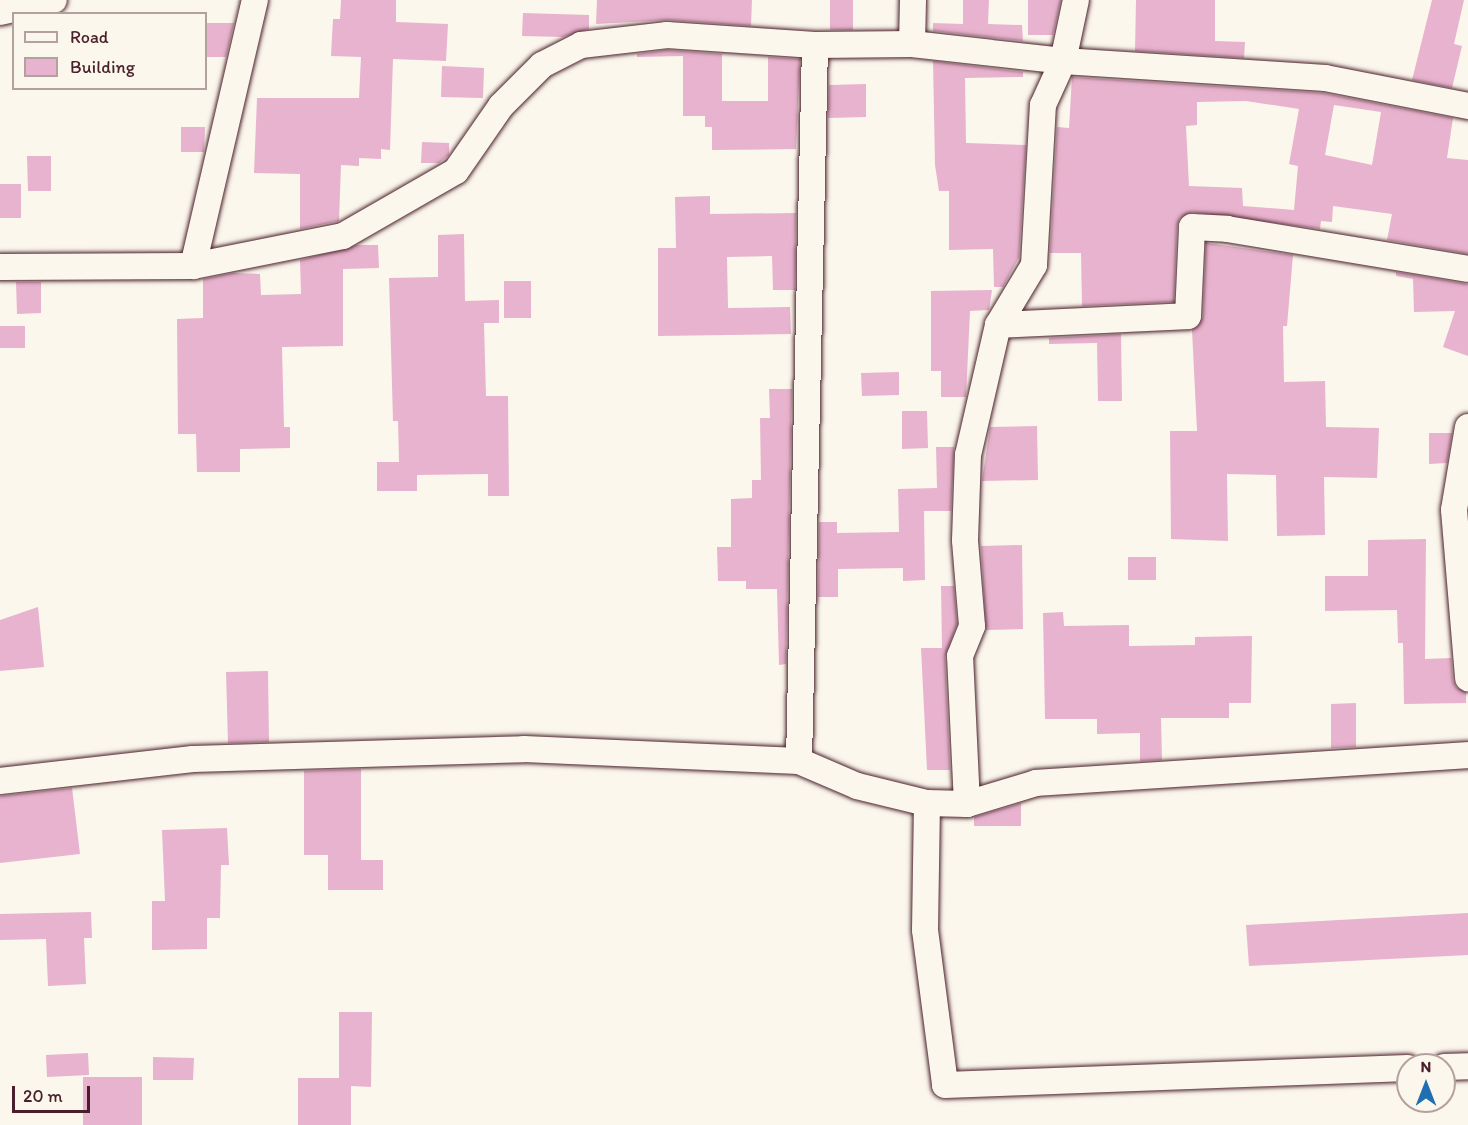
<!DOCTYPE html>
<style>
body{margin:0}
#map{position:relative;width:1468px;height:1125px;overflow:hidden;background:#fbf7ec;font-family:Itim,sans-serif}
div>[style]{position:absolute}
.building>*{inset:0;background:#e8b3ce}
.roads{filter:drop-shadow(0 0 2px #4a1f2b) drop-shadow(0 0 2px #4a1f2b)}
.street>*{height:26px;margin:-13px;padding:0 13px;transform-origin:13px;border-radius:13px;background:#fbf7ec}
span{translate:-50% -50%;white-space:nowrap;text-align:center;line-height:1.15;-webkit-text-stroke:4.5px #fbf7ec;paint-order:stroke}
.legend{position:absolute;left:12px;top:12px;width:195px;height:78px;box-sizing:border-box;background:#fbf7ec;border:2px solid #b4a19f;margin:0;padding:8px 10px;list-style:none;font-size:18px;color:#4a1f2b}
.legend li{display:flex;align-items:center;gap:12px;height:30px}
.legend b{width:30px;border:2px solid #b4a19f}
.north{position:absolute;left:1396px;top:1053px;width:60px;height:60px;box-sizing:border-box;background:#fbf7ec;border:2px solid #b4a19f;border-radius:50%;rotate:0deg;font-size:16px;font-weight:700;line-height:24px;text-align:center;color:#4a1f2b}
.north::after{content:'';display:block;margin:auto;width:21px;height:27px;background:#1f6fb2;clip-path:polygon(50% 0,100% 100%,50% 72%,0 100%)}
.scale{position:absolute;left:12px;top:1086px;width:78px;height:27px;box-sizing:border-box;border:3px solid #4a1f2b;border-top:0;padding-left:8px;font-size:18px;line-height:21px;white-space:nowrap;color:#4a1f2b;-webkit-text-stroke:4px #fbf7ec;paint-order:stroke}
</style>
<div id="map">
<div class="building">
<i style="clip-path:polygon(341px 0,396px 0,396px 22px,448px 24px,446px 61px,393px 59px,390px 150px,381px 149px,381px 159px,359px 158px,359px 166px,341px 165px,339px 221px,300px 229px,300px 174px,254px 173px,257px 98px,359px 98px,361px 57px,331px 56px,333px 19px,340px 19px)"></i>
<i style="clip-path:polygon(597px 0,752px 0,751px 26px,668px 20px,596px 24px)"></i>
<i style="clip-path:polygon(830px 0,853px 0,853px 30px,830px 30px)"></i>
<i style="clip-path:polygon(963px 0,989px 0,988px 24px,1022px 25px,1023px 41px,933px 31px,933px 23px,963px 24px)"></i>
<i style="clip-path:polygon(1028px 0,1061px 0,1053px 35px,1028px 35px)"></i>
<i style="clip-path:polygon(1136px 0,1215px 0,1215px 41px,1245px 42px,1244px 58px,1135px 51px)"></i>
<i style="clip-path:polygon(1432px 0,1464px 0,1454px 44px,1462px 46px,1452px 88px,1412px 80px)"></i>
<i style="clip-path:polygon(523px 13px,589px 15px,589px 29px,563px 37px,522px 36px)"></i>
<i style="clip-path:polygon(206px 23px,234px 23px,226px 57px,206px 57px)"></i>
<i style="clip-path:polygon(667px 50px,722px 54px,722px 101px,768px 101px,768px 57px,800px 59px,796px 149px,712px 150px,712px 127px,705px 127px,705px 116px,683px 116px,683px 56px,637px 57px,637px 54px)"></i>
<i style="clip-path:polygon(933px 61px,1023px 72px,1023px 77px,965px 78px,966px 143px,1026px 145px,1019px 257px,1003px 287px,994px 287px,993px 249px,949px 250px,949px 191px,939px 191px,935px 165px)"></i>
<i style="clip-path:polygon(442px 66px,484px 68px,483px 98px,441px 97px)"></i>
<i style="clip-path:polygon(evenodd,1072px 77px,1323px 93px,1453px 118px,1447px 158px,1468px 160px,1468px 254px,1387px 240px,1392px 214px,1333px 206px,1332px 222px,1321px 221px,1320px 229px,1192px 212px,1180px 218px,1177px 226px,1174px 302px,1082px 306px,1081px 253px,1050px 253px,1057px 127px,1069px 128px,1072px 77px,1246px 101px,1299px 109px,1289px 164px,1298px 166px,1294px 210px,1243px 206px,1242px 188px,1189px 186px,1186px 126px,1197px 125px,1197px 102px,1246px 101px,1072px 77px,1334px 105px,1381px 112px,1372px 165px,1325px 155px,1334px 105px)"></i>
<i style="clip-path:polygon(866px 84px,866px 117px,828px 118px,829px 85px)"></i>
<i style="clip-path:polygon(181px 127px,205px 127px,204px 152px,181px 152px)"></i>
<i style="clip-path:polygon(422px 142px,449px 143px,449px 155px,439px 163px,421px 163px)"></i>
<i style="clip-path:polygon(27px 156px,51px 156px,51px 191px,28px 191px)"></i>
<i style="clip-path:polygon(0 184px,21px 184px,21px 218px,0 218px)"></i>
<i style="clip-path:polygon(710px 196px,710px 214px,796px 213px,795px 290px,773px 290px,772px 256px,727px 257px,728px 308px,790px 307px,791px 334px,658px 336px,658px 248px,676px 248px,675px 197px)"></i>
<i style="clip-path:polygon(464px 234px,465px 301px,499px 300px,499px 323px,484px 323px,486px 396px,508px 396px,509px 496px,488px 496px,488px 474px,417px 475px,417px 491px,377px 491px,377px 462px,399px 462px,398px 421px,393px 421px,389px 278px,438px 277px,438px 235px)"></i>
<i style="clip-path:polygon(1206px 243px,1293px 255px,1287px 326px,1283px 326px,1284px 382px,1325px 381px,1326px 427px,1379px 428px,1377px 478px,1324px 477px,1325px 535px,1277px 536px,1276px 475px,1227px 474px,1228px 541px,1171px 539px,1170px 431px,1197px 431px,1192px 330px,1203px 317px)"></i>
<i style="clip-path:polygon(357px 245px,378px 245px,379px 268px,343px 269px,343px 346px,282px 347px,284px 427px,290px 427px,290px 448px,240px 449px,240px 472px,197px 472px,196px 434px,178px 434px,177px 319px,203px 318px,203px 279px,233px 273px,260px 274px,261px 295px,301px 294px,300px 260px)"></i>
<i style="clip-path:polygon(1396px 272px,1468px 284px,1468px 356px,1443px 347px,1455px 311px,1414px 312px,1413px 279px,1396px 276px)"></i>
<i style="clip-path:polygon(504px 281px,531px 281px,531px 318px,504px 318px)"></i>
<i style="clip-path:polygon(16px 282px,41px 282px,41px 313px,17px 314px)"></i>
<i style="clip-path:polygon(992px 290px,989px 310px,970px 311px,966px 397px,941px 397px,941px 371px,931px 371px,931px 291px)"></i>
<i style="clip-path:polygon(0 326px,25px 326px,25px 348px,0 348px)"></i>
<i style="clip-path:polygon(1121px 334px,1122px 401px,1098px 401px,1097px 343px,1049px 344px,1049px 338px)"></i>
<i style="clip-path:polygon(899px 372px,899px 395px,862px 396px,861px 373px)"></i>
<i style="clip-path:polygon(769px 389px,792px 389px,786px 664px,779px 665px,777px 589px,746px 589px,746px 581px,718px 581px,717px 547px,731px 547px,731px 499px,752px 498px,752px 480px,761px 480px,760px 418px,770px 418px)"></i>
<i style="clip-path:polygon(902px 411px,927px 411px,928px 448px,902px 449px)"></i>
<i style="clip-path:polygon(1037px 426px,1038px 480px,982px 481px,990px 427px)"></i>
<i style="clip-path:polygon(1429px 433px,1452px 433px,1447px 463px,1429px 464px)"></i>
<i style="clip-path:polygon(936px 447px,954px 447px,951px 511px,924px 511px,925px 580px,903px 581px,903px 568px,838px 569px,838px 597px,818px 597px,819px 522px,837px 522px,837px 533px,899px 532px,898px 489px,937px 488px)"></i>
<i style="clip-path:polygon(1426px 539px,1425px 659px,1451px 658px,1453px 680px,1456px 687px,1466px 692px,1466px 703px,1404px 704px,1403px 643px,1398px 643px,1397px 610px,1325px 611px,1325px 576px,1368px 576px,1368px 540px)"></i>
<i style="clip-path:polygon(1022px 545px,1023px 629px,986px 630px,981px 546px)"></i>
<i style="clip-path:polygon(1128px 557px,1156px 557px,1156px 580px,1128px 580px)"></i>
<i style="clip-path:polygon(941px 586px,954px 586px,957px 624px,945px 657px,950px 770px,927px 770px,921px 648px,942px 648px)"></i>
<i style="clip-path:polygon(38px 607px,44px 667px,0 671px,0 620px)"></i>
<i style="clip-path:polygon(1063px 612px,1064px 626px,1129px 625px,1129px 646px,1195px 645px,1195px 637px,1252px 636px,1251px 703px,1229px 703px,1229px 718px,1161px 718px,1162px 760px,1140px 761px,1140px 733px,1097px 734px,1097px 719px,1045px 719px,1043px 613px)"></i>
<i style="clip-path:polygon(268px 671px,269px 742px,228px 743px,226px 672px)"></i>
<i style="clip-path:polygon(1356px 703px,1356px 747px,1331px 748px,1331px 704px)"></i>
<i style="clip-path:polygon(361px 769px,361px 860px,383px 860px,383px 890px,328px 890px,328px 855px,304px 855px,304px 771px)"></i>
<i style="clip-path:polygon(72px 788px,80px 854px,0 863px,0 796px)"></i>
<i style="clip-path:polygon(1021px 803px,1021px 826px,974px 826px,974px 817px)"></i>
<i style="clip-path:polygon(227px 828px,229px 865px,221px 865px,220px 918px,207px 918px,207px 949px,152px 950px,152px 901px,165px 901px,162px 830px)"></i>
<i style="clip-path:polygon(91px 912px,92px 938px,84px 938px,86px 984px,48px 986px,46px 939px,0 940px,0 914px)"></i>
<i style="clip-path:polygon(1468px 913px,1468px 955px,1249px 966px,1246px 925px)"></i>
<i style="clip-path:polygon(339px 1012px,372px 1012px,371px 1087px,351px 1086px,351px 1125px,298px 1125px,298px 1078px,339px 1078px)"></i>
<i style="clip-path:polygon(88px 1053px,89px 1075px,47px 1077px,46px 1055px)"></i>
<i style="clip-path:polygon(153px 1057px,194px 1058px,193px 1080px,153px 1080px)"></i>
<i style="clip-path:polygon(83px 1077px,142px 1077px,142px 1125px,83px 1125px)"></i>
</div>
<div class="roads">
<div class="street">
<i style="left:0;top:12px;width:55px;rotate:-12.5deg"></i>
<i style="left:912px;top:44px;width:44px;rotate:-88.7deg"></i>
<i style="left:193px;top:266px;width:273px;rotate:-76.9deg"></i>
<i style="left:0;top:267px;width:193px;rotate:-0.3deg"></i>
<i style="left:193px;top:266px;width:153px;rotate:-11.3deg"></i>
<i style="left:343px;top:236px;width:130px;rotate:-29.9deg"></i>
<i style="left:456px;top:171px;width:79px;rotate:-55.3deg"></i>
<i style="left:501px;top:106px;width:58px;rotate:-45deg"></i>
<i style="left:542px;top:65px;width:44px;rotate:-27.1deg"></i>
<i style="left:581px;top:45px;width:87px;rotate:-6.6deg"></i>
<i style="left:667px;top:35px;width:148px;rotate:3.9deg"></i>
<i style="left:815px;top:45px;width:97px;rotate:-0.6deg"></i>
<i style="left:912px;top:44px;width:152px;rotate:6.4deg"></i>
<i style="left:1063px;top:61px;width:263px;rotate:3.7deg"></i>
<i style="left:1325px;top:78px;width:146px;rotate:11.1deg"></i>
<i style="left:998px;top:325px;width:190px;rotate:-2.7deg"></i>
<i style="left:1188px;top:316px;width:89px;rotate:-87.4deg"></i>
<i style="left:1192px;top:227px;width:35px;rotate:3deg"></i>
<i style="left:1227px;top:229px;width:244px;rotate:9.4deg"></i>
<i style="left:1468px;top:427px;width:84px;rotate:99.6deg"></i>
<i style="left:1454px;top:510px;width:169px;rotate:85.2deg"></i>
<i style="left:799px;top:761px;width:716px;rotate:-88.72deg"></i>
<i style="left:0;top:781px;width:194px;rotate:-6.5deg"></i>
<i style="left:193px;top:759px;width:331px;rotate:-1.7deg"></i>
<i style="left:524px;top:749px;width:275px;rotate:2.5deg"></i>
<i style="left:799px;top:761px;width:63px;rotate:23.3deg"></i>
<i style="left:857px;top:786px;width:72px;rotate:13.7deg"></i>
<i style="left:927px;top:803px;width:40px;rotate:1.4deg"></i>
<i style="left:967px;top:804px;width:72px;rotate:-16.9deg"></i>
<i style="left:1036px;top:783px;width:433px;rotate:-3.7deg"></i>
<i style="left:927px;top:803px;width:127px;rotate:90.9deg"></i>
<i style="left:925px;top:930px;width:156px;rotate:82.6deg"></i>
<i style="left:945px;top:1085px;width:463px;rotate:-2.1deg"></i>
<i style="left:967px;top:804px;width:148px;rotate:-92.7deg"></i>
<i style="left:960px;top:656px;width:32px;rotate:-68deg"></i>
<i style="left:972px;top:626px;width:86px;rotate:-94.7deg"></i>
<i style="left:965px;top:540px;width:85px;rotate:-88deg"></i>
<i style="left:968px;top:455px;width:133px;rotate:-77deg"></i>
<i style="left:998px;top:325px;width:70px;rotate:-59deg"></i>
<i style="left:1034px;top:265px;width:160px;rotate:-86.8deg"></i>
<i style="left:1043px;top:105px;width:48px;rotate:-65.6deg"></i>
<i style="left:1063px;top:61px;width:62px;rotate:-78deg"></i>
<i style="left:1444px;top:1067px;width:24px;rotate:-2deg"></i>
</div>
</div>
<ul class="legend">
<li><b style="height:8px;background:#fbf7ec"></b>Road</li>
<li><b style="height:16px;background:#e8b3ce"></b>Building</li>
</ul>
<div class="north">N</div>
<div class="scale">20 m</div>
</div>
